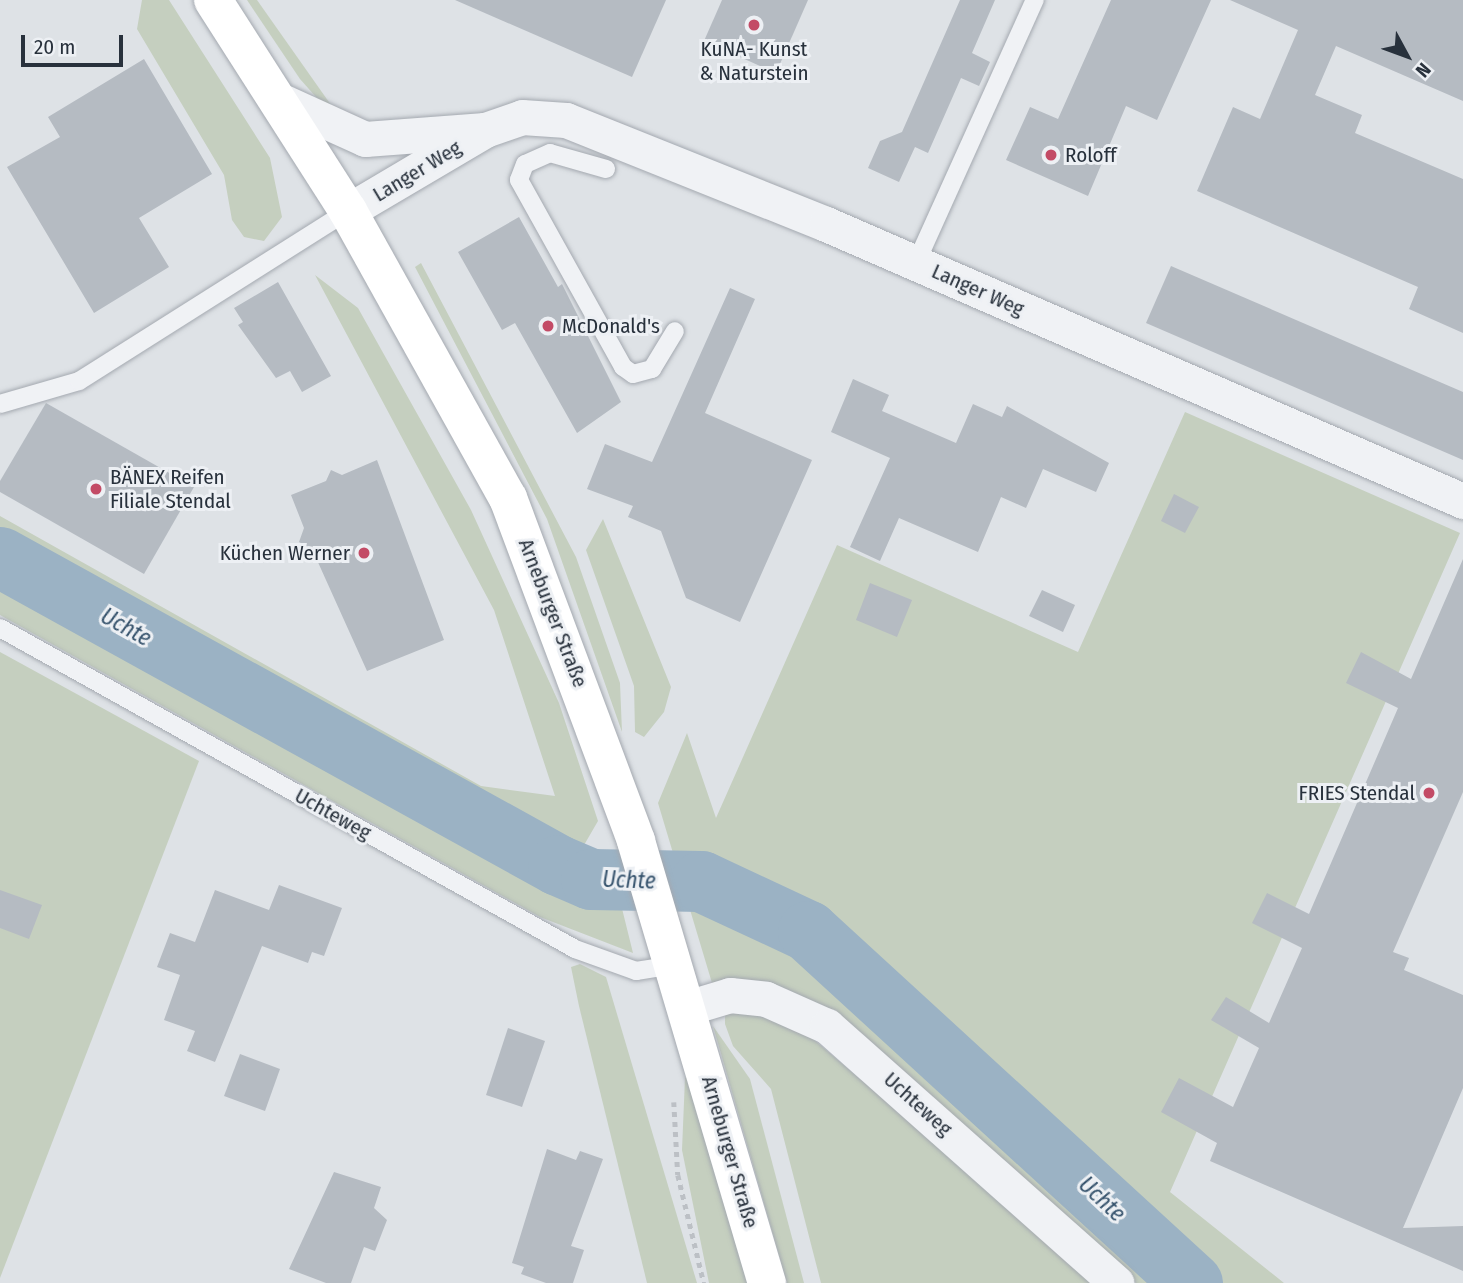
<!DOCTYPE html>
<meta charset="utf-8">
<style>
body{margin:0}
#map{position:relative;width:1463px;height:1283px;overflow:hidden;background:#dee2e6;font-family:"Fira Sans Condensed",sans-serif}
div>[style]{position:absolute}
.green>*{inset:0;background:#c5cfbf}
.river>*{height:61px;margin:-30.5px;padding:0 30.5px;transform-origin:30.5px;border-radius:30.5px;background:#9bb2c4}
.building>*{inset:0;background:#b5bbc2}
.path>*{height:4.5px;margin-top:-2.25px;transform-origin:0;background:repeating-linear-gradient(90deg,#bcc0c5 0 5px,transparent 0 10px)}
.roads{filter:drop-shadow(0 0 2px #a4a9b0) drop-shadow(0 0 2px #a4a9b0)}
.service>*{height:18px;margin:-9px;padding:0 9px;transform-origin:9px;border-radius:9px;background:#f0f2f5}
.minor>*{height:35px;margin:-17.5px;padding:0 17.5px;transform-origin:17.5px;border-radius:17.5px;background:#f0f2f5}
.secondary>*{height:38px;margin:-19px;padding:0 19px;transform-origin:19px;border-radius:19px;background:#fff}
.dots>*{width:19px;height:19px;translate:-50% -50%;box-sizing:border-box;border:4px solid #edf0f4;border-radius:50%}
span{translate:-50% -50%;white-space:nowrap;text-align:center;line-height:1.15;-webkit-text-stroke:6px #edf0f4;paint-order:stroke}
.poi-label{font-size:21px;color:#28313c}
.left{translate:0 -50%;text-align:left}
.right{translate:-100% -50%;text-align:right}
.street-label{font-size:21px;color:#28313c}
.water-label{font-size:23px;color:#35526c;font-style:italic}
.north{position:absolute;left:1372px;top:21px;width:70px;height:70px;-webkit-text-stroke:5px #edf0f4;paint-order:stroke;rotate:131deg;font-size:19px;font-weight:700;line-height:28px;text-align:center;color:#28313c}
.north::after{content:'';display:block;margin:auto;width:24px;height:32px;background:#28313c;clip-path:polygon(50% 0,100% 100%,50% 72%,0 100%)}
.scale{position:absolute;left:21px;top:35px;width:102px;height:32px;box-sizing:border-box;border:4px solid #28313c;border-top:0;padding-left:9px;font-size:21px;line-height:24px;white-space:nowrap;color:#28313c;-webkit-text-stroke:5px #edf0f4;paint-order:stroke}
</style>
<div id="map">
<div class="green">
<i style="clip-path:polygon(142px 0,169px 0,270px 158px,282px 217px,264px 241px,244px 237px,232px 220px,224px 175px,137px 29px)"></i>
<i style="clip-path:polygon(247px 0,257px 0,331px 105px,324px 106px,300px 79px)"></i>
<i style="clip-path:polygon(421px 263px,576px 557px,620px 683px,622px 732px,547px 519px,415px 267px)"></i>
<i style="clip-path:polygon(315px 275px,358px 308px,471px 510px,559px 703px,598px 821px,580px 852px,610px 860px,633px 953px,540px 917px,0 615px,0 516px,481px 786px,555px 796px,494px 610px)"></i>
<i style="clip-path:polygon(1185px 412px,1460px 533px,1170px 1192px,1284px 1283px,1136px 1283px,835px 1014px,712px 983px,658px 803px,687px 733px,716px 818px,837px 545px,1078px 652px)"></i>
<i style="clip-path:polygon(603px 519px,671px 687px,664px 712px,644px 737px,635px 732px,634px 686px,586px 550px)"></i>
<i style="clip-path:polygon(0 652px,199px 761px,0 1278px)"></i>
<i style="clip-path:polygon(580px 964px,606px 977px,697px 1283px,647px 1283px,579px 1006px,571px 967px)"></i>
<i style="clip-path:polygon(744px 1008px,806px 1033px,1100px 1283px,821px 1283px,771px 1089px,733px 1046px,725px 1024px,725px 1014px)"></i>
<i style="clip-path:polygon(713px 1026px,750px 1079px,804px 1283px,787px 1283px)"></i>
<i style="clip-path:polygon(690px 1075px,748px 1283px,709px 1283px,682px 1150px,685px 1078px)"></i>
</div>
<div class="river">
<i style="left:0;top:557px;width:637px;rotate:28.9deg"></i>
<i style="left:558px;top:865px;width:36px;rotate:23deg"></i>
<i style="left:591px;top:879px;width:110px;rotate:1deg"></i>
<i style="left:701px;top:881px;width:118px;rotate:25deg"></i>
<i style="left:808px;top:931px;width:521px;rotate:42.51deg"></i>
</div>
<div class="building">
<i style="clip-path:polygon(455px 0,666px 0,632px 77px)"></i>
<i style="clip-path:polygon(722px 0,808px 0,776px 73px,704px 41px)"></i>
<i style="clip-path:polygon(960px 0,995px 0,972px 53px,990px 62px,979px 86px,961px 78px,928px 153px,915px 147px,899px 182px,868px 168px,880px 141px,902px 132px)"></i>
<i style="clip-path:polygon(1111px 0,1211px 0,1157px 120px,1126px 106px,1088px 196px,1006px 160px,1030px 107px,1058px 119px)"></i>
<i style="clip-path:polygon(1230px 0,1463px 0,1463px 101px,1336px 46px,1315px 95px,1362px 115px,1355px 133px,1463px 179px,1463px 333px,1409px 309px,1418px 287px,1197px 191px,1233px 107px,1260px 119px,1298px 30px)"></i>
<i style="clip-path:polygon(144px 59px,212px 174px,139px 218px,169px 267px,94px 313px,7px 167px,60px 137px,48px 117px)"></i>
<i style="clip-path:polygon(519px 217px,558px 287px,562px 284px,621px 402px,577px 433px,515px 323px,502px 330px,458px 252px)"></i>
<i style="clip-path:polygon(1171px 266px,1463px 392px,1463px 460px,1146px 323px)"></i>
<i style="clip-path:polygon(278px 282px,331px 376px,302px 392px,290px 371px,276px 378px,238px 325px,243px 322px,234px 308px)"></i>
<i style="clip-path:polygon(730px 288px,755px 299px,705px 413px,812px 460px,740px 622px,686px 598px,661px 531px,628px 517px,633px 506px,587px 489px,605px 444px,652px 462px)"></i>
<i style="clip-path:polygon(853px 379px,889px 395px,882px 411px,956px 443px,973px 404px,1002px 417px,1007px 406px,1109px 463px,1096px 492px,1043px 469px,1026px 508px,1001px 497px,978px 552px,899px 518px,880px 561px,850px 547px,890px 458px,831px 432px)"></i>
<i style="clip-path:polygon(46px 403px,194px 487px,144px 574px,0 492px,0 481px)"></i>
<i style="clip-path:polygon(377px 460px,444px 640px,367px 671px,312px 549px,299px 542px,304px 528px,291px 495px,326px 481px,331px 470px,342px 475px)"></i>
<i style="clip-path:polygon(1174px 494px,1199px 507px,1185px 533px,1161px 521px)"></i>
<i style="clip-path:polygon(1463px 559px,1463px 792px,1393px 952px,1409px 958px,1404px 970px,1463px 995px,1463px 1088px,1403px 1228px,1463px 1226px,1463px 1271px,1210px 1161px,1217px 1143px,1161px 1112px,1179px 1078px,1233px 1107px,1259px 1048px,1211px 1020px,1226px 997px,1269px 1023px,1302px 948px,1252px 923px,1267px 893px,1309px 914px,1398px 708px,1346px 683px,1361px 652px,1411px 679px)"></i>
<i style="clip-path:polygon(870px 583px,912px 600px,897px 637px,856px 620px)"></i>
<i style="clip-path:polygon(1042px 590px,1075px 605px,1063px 632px,1029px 616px)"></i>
<i style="clip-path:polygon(279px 885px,342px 908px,324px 956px,312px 952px,308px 963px,262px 946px,215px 1062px,187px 1051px,195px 1031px,164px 1020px,180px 975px,157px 967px,170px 933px,195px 942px,215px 890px,269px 910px)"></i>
<i style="clip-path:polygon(0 890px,42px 905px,29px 939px,0 928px)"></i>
<i style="clip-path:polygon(508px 1028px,545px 1041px,522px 1107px,486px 1095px)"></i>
<i style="clip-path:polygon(240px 1054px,280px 1069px,265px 1111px,224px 1096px)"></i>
<i style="clip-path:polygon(547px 1149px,576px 1160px,580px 1151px,603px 1159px,571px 1246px,584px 1250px,573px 1283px,546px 1283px,521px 1274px,524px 1267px,512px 1263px)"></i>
<i style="clip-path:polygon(334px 1172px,381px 1187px,374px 1208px,387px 1220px,375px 1251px,364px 1247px,351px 1283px,326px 1283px,289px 1269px)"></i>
</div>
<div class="path">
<i style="left:674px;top:1102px;width:73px;rotate:86.9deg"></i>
<i style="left:678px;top:1175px;width:111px;rotate:76.5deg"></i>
</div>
<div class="roads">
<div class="service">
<i style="left:606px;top:169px;width:58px;rotate:-164.1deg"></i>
<i style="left:550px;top:153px;width:27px;rotate:156deg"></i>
<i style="left:525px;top:164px;width:17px;rotate:111deg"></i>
<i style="left:519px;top:180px;width:214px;rotate:60.9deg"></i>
<i style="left:623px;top:367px;width:12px;rotate:35deg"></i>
<i style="left:633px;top:374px;width:20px;rotate:-15deg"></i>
<i style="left:652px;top:369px;width:44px;rotate:-58.8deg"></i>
<i style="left:916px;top:263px;width:289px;rotate:-65.7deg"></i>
<i style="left:0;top:404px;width:82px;rotate:-16.2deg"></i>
<i style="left:79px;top:381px;width:318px;rotate:-32.3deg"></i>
<i style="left:0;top:628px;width:659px;rotate:29.17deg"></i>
<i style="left:575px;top:949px;width:65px;rotate:19.8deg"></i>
<i style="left:636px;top:971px;width:38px;rotate:-9deg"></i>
</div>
<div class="minor">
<i style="left:277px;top:99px;width:97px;rotate:24.4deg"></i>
<i style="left:365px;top:139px;width:120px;rotate:-4.3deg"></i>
<i style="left:348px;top:211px;width:159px;rotate:-30.6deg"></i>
<i style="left:485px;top:130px;width:39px;rotate:-19deg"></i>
<i style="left:522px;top:117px;width:44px;rotate:3.9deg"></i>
<i style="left:566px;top:120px;width:280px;rotate:21.8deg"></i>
<i style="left:826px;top:224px;width:695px;rotate:23.5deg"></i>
<i style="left:687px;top:1008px;width:45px;rotate:-16.8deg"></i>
<i style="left:730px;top:995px;width:36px;rotate:6deg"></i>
<i style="left:766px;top:999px;width:67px;rotate:23.9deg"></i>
<i style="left:827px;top:1026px;width:387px;rotate:41.6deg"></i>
</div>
<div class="secondary">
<i style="left:213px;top:0;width:250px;rotate:57.4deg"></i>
<i style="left:348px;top:211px;width:329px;rotate:60.9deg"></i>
<i style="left:508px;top:498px;width:366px;rotate:69.5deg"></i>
<i style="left:636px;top:841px;width:461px;rotate:73.5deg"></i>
</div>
</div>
<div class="dots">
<i style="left:754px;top:25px;background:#c34b66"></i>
<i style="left:1051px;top:155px;background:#c34b66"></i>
<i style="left:548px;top:326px;background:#c34b66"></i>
<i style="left:96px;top:489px;background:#c34b66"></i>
<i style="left:364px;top:553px;background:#c34b66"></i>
<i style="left:1429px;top:793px;background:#c34b66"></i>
</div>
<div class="poi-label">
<span style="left:754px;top:61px">KuNA- Kunst<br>&amp; Naturstein</span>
<span class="left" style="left:1065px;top:155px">Roloff</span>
<span class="left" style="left:562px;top:326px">McDonald's</span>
<span class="left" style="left:110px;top:489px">BÄNEX Reifen<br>Filiale Stendal</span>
<span class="right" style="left:350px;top:553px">Küchen Werner</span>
<span class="right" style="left:1415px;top:793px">FRIES Stendal</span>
</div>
<div class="street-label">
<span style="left:417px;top:171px;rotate:-31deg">Langer Weg</span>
<span style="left:978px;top:290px;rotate:24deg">Langer Weg</span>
<span style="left:553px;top:613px;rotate:69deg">Arneburger Straße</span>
<span style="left:333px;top:814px;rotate:29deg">Uchteweg</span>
<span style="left:918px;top:1104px;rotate:42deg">Uchteweg</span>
<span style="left:730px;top:1152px;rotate:74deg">Arneburger Straße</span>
</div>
<div class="water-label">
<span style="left:126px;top:627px;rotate:29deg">Uchte</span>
<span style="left:629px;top:880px;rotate:2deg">Uchte</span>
<span style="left:1102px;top:1199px;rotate:43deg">Uchte</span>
</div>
<div class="north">N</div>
<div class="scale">20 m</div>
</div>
